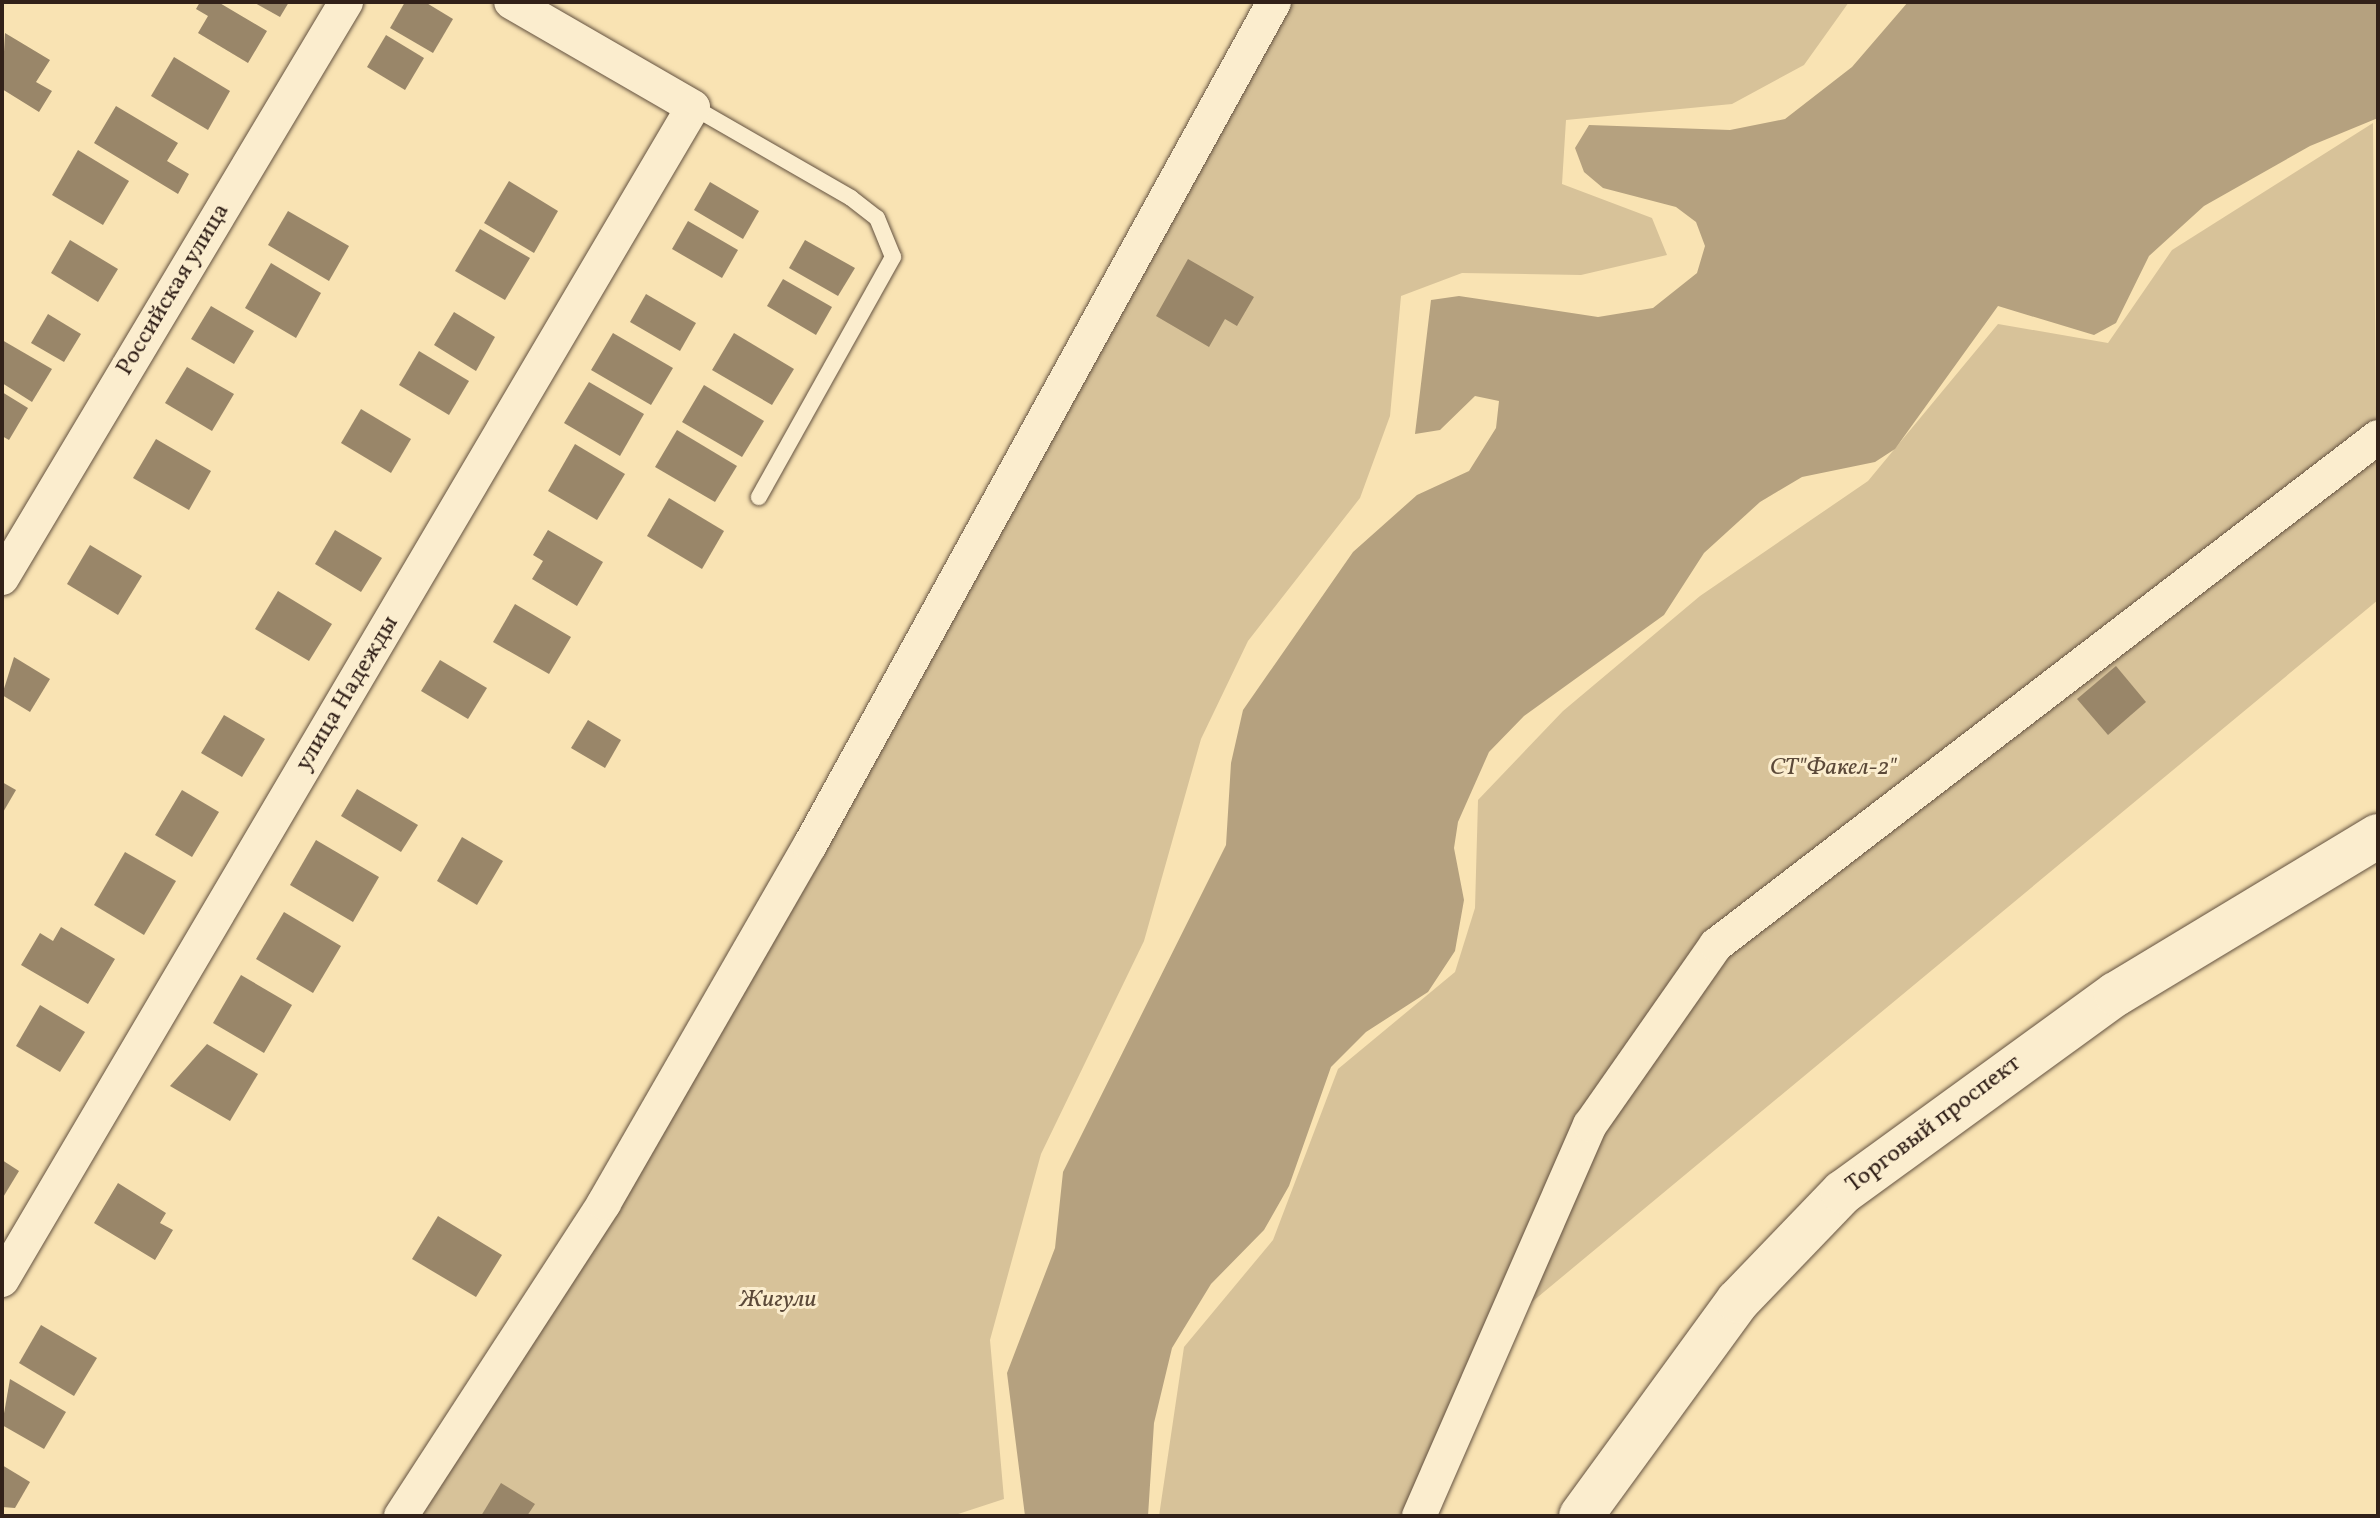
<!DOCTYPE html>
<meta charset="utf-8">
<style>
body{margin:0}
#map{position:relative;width:2380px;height:1518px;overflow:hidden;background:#f9e3b3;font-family:Vollkorn,serif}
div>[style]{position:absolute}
.green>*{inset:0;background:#d7c299}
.water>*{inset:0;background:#b5a17f}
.building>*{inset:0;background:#998669}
.roads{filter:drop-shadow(0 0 2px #645240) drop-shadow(0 0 2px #645240)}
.lane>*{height:16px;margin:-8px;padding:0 8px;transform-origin:8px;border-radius:8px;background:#fbedce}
.street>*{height:34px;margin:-17px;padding:0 17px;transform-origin:17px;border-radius:17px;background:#fbedce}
.secondary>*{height:44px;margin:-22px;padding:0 22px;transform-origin:22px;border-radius:22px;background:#fbedce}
span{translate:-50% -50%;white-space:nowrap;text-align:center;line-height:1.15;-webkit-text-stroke:6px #fbedce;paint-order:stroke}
.street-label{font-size:24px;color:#322119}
.park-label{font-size:24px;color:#5b4939;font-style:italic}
.frame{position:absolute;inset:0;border:4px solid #322119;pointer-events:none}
</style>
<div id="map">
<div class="green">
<i style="clip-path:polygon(1268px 2px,1849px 2px,1804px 65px,1732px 104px,1566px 120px,1562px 184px,1652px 218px,1667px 255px,1581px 275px,1462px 273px,1401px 296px,1390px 416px,1360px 498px,1248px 641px,1201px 739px,1144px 941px,1041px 1154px,990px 1340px,1004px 1499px,952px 1516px,383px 1516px,596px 1186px)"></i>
<i style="clip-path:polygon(2373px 123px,2378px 600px,1527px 1306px,1434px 1516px,1159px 1516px,1184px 1347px,1273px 1240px,1338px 1069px,1455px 972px,1475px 908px,1478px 800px,1563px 711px,1700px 596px,1868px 481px,1998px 324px,2108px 343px,2172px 250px)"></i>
</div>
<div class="water">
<i style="clip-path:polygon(1908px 2px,2378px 2px,2378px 118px,2310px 146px,2204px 206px,2149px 256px,2116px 323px,2094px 335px,1998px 306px,1895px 449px,1875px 462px,1802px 477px,1760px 502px,1704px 553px,1664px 615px,1524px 716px,1489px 752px,1458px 822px,1454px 848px,1464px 900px,1455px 951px,1428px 992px,1366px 1032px,1331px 1067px,1289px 1186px,1264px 1230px,1211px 1284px,1172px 1348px,1154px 1423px,1148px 1516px,1025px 1516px,1007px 1373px,1055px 1248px,1063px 1172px,1226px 845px,1231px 763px,1243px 710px,1353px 552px,1417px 495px,1469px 471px,1496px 428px,1499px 401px,1475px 396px,1440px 430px,1415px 434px,1431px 300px,1459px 296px,1598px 317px,1653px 308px,1697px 273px,1705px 246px,1696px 222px,1676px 207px,1603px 188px,1584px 172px,1575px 148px,1589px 125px,1730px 130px,1785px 119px,1852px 67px)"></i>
</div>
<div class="building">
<i style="clip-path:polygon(200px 2px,218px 2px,267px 31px,248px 63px,198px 33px,208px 16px,196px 9px)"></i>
<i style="clip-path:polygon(253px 2px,289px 2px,280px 17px)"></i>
<i style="clip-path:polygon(405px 2px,425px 2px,453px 19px,433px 53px,390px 28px)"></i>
<i style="clip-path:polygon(5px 33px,50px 60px,36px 82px,52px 91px,39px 112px,2px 89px)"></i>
<i style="clip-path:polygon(386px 35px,424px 58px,405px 90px,367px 67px)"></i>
<i style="clip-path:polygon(174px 57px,230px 91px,208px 130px,151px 96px)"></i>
<i style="clip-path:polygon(116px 106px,178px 143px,167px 161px,189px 174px,178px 194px,94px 143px)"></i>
<i style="clip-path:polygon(78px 150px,129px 181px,103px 225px,52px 195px)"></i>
<i style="clip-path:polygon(509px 181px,558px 211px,534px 253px,484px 223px)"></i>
<i style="clip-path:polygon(710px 182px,759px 211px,743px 239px,694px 210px)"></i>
<i style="clip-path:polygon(288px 211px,349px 246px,329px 281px,268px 245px)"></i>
<i style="clip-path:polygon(688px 221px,738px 250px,722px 278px,672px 249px)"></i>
<i style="clip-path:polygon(480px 229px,530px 258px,505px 300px,455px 271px)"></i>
<i style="clip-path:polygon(70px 240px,118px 269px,98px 302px,51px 273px)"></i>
<i style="clip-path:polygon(805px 240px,855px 268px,838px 296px,789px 268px)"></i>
<i style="clip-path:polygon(1188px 259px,1254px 297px,1237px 326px,1225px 319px,1209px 347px,1156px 316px)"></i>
<i style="clip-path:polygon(271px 263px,321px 293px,296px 338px,245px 308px)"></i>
<i style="clip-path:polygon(783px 279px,832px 307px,816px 335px,767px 306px)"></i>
<i style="clip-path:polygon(646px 294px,696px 323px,680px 351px,630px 322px)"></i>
<i style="clip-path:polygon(211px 306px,254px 331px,234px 364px,191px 339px)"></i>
<i style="clip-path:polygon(454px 312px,495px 337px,476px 371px,434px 345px)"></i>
<i style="clip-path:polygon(48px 314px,81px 334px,64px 362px,31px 343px)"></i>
<i style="clip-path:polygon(613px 333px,673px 368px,651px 405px,591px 370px)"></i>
<i style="clip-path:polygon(734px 333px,794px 369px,772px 405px,712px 370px)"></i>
<i style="clip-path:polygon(2px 340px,52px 369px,32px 402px,2px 383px)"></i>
<i style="clip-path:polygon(419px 351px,469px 381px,449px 415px,399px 385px)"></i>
<i style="clip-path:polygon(187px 367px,234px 394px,212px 431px,165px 403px)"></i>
<i style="clip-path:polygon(589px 382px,644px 414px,620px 456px,564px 423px)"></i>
<i style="clip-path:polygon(704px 385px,764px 421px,742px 457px,682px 422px)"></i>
<i style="clip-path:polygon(2px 392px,28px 408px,9px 440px,2px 436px)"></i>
<i style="clip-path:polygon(361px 409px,411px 439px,391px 473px,341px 443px)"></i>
<i style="clip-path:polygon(677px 430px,737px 466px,715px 502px,655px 467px)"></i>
<i style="clip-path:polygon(156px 439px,211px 471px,189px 510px,133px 478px)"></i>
<i style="clip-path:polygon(575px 444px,625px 474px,597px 520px,548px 491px)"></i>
<i style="clip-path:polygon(669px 498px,724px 531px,702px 569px,647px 536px)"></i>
<i style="clip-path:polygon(335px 530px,382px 558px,361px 592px,315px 564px)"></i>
<i style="clip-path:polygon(548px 530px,603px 562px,577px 606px,532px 579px,543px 561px,533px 555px)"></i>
<i style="clip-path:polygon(90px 545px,142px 576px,118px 615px,67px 584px)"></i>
<i style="clip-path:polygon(278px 591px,332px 624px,309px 661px,255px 629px)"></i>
<i style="clip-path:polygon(515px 604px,571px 637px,549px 674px,493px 642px)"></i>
<i style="clip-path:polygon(14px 657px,50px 679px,30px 712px,2px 695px)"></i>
<i style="clip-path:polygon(440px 660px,487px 688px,468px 719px,421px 691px)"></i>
<i style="clip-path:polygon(2116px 666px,2146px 702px,2108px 735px,2077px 699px)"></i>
<i style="clip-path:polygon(224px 715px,265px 739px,242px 777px,201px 753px)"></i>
<i style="clip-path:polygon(588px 720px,621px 740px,605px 768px,571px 748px)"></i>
<i style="clip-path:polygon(2px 782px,16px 790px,2px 814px)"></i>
<i style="clip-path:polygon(357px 789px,418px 825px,401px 852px,341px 816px)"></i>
<i style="clip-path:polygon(182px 790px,219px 812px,192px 857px,155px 835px)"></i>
<i style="clip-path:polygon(462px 837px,503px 861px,477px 905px,437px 881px)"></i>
<i style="clip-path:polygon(316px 840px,379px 877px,353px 922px,290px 885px)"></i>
<i style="clip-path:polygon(125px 852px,176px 881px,144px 935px,94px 905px)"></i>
<i style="clip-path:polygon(284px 912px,341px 946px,313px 993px,256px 959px)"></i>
<i style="clip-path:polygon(61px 927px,115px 959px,88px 1004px,21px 965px,40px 933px,53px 941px)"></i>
<i style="clip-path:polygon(241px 975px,292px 1005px,264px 1053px,213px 1023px)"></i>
<i style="clip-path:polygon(40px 1005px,85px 1032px,60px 1072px,16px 1046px)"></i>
<i style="clip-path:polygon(207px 1044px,258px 1074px,230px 1121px,170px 1086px)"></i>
<i style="clip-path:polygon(2px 1160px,19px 1171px,2px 1199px)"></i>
<i style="clip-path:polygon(118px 1183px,166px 1213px,160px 1223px,173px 1230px,155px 1260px,94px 1223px)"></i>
<i style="clip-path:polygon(438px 1216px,502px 1255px,476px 1297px,412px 1259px)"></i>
<i style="clip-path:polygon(41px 1325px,97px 1358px,74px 1396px,19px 1363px)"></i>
<i style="clip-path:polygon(10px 1379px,66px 1412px,44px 1449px,2px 1425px)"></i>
<i style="clip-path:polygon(2px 1465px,30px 1482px,15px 1508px,2px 1507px)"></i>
<i style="clip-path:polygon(501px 1483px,535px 1504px,527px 1516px,481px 1516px)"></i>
</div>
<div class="roads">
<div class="lane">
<i style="left:693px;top:107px;width:182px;rotate:29.9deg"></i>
<i style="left:851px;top:198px;width:33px;rotate:38deg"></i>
<i style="left:877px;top:218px;width:42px;rotate:67.7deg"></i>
<i style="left:893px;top:257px;width:275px;rotate:119.2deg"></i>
</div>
<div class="street">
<i style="left:2px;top:578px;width:671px;rotate:-59.15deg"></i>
<i style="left:2px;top:1280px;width:1361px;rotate:-59.5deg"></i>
<i style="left:693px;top:107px;width:210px;rotate:-150deg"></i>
<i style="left:401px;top:1516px;width:373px;rotate:-57deg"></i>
<i style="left:604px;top:1203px;width:413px;rotate:-60.1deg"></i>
<i style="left:810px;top:845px;width:962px;rotate:-61.17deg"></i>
<i style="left:1419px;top:1516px;width:427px;rotate:-66.4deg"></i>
<i style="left:1590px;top:1125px;width:220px;rotate:-55deg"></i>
<i style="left:1716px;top:945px;width:834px;rotate:-37.5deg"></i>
</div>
<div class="secondary">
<i style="left:1581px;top:1516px;width:266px;rotate:-53.9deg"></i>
<i style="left:1738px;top:1301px;width:151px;rotate:-46.1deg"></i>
<i style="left:1843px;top:1192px;width:337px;rotate:-36deg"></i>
<i style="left:2116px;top:994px;width:306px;rotate:-31.1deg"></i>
</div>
</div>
<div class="street-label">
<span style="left:174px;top:290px;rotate:-59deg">Российская улица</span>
<span style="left:348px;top:694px;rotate:-59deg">улица Надежды</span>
<span style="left:1934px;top:1125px;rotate:-37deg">Торговый проспект</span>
</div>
<div class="park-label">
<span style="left:1833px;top:769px">СТ"Факел-2"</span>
<span style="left:778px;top:1301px">Жигули</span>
</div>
<div class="frame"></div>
</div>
